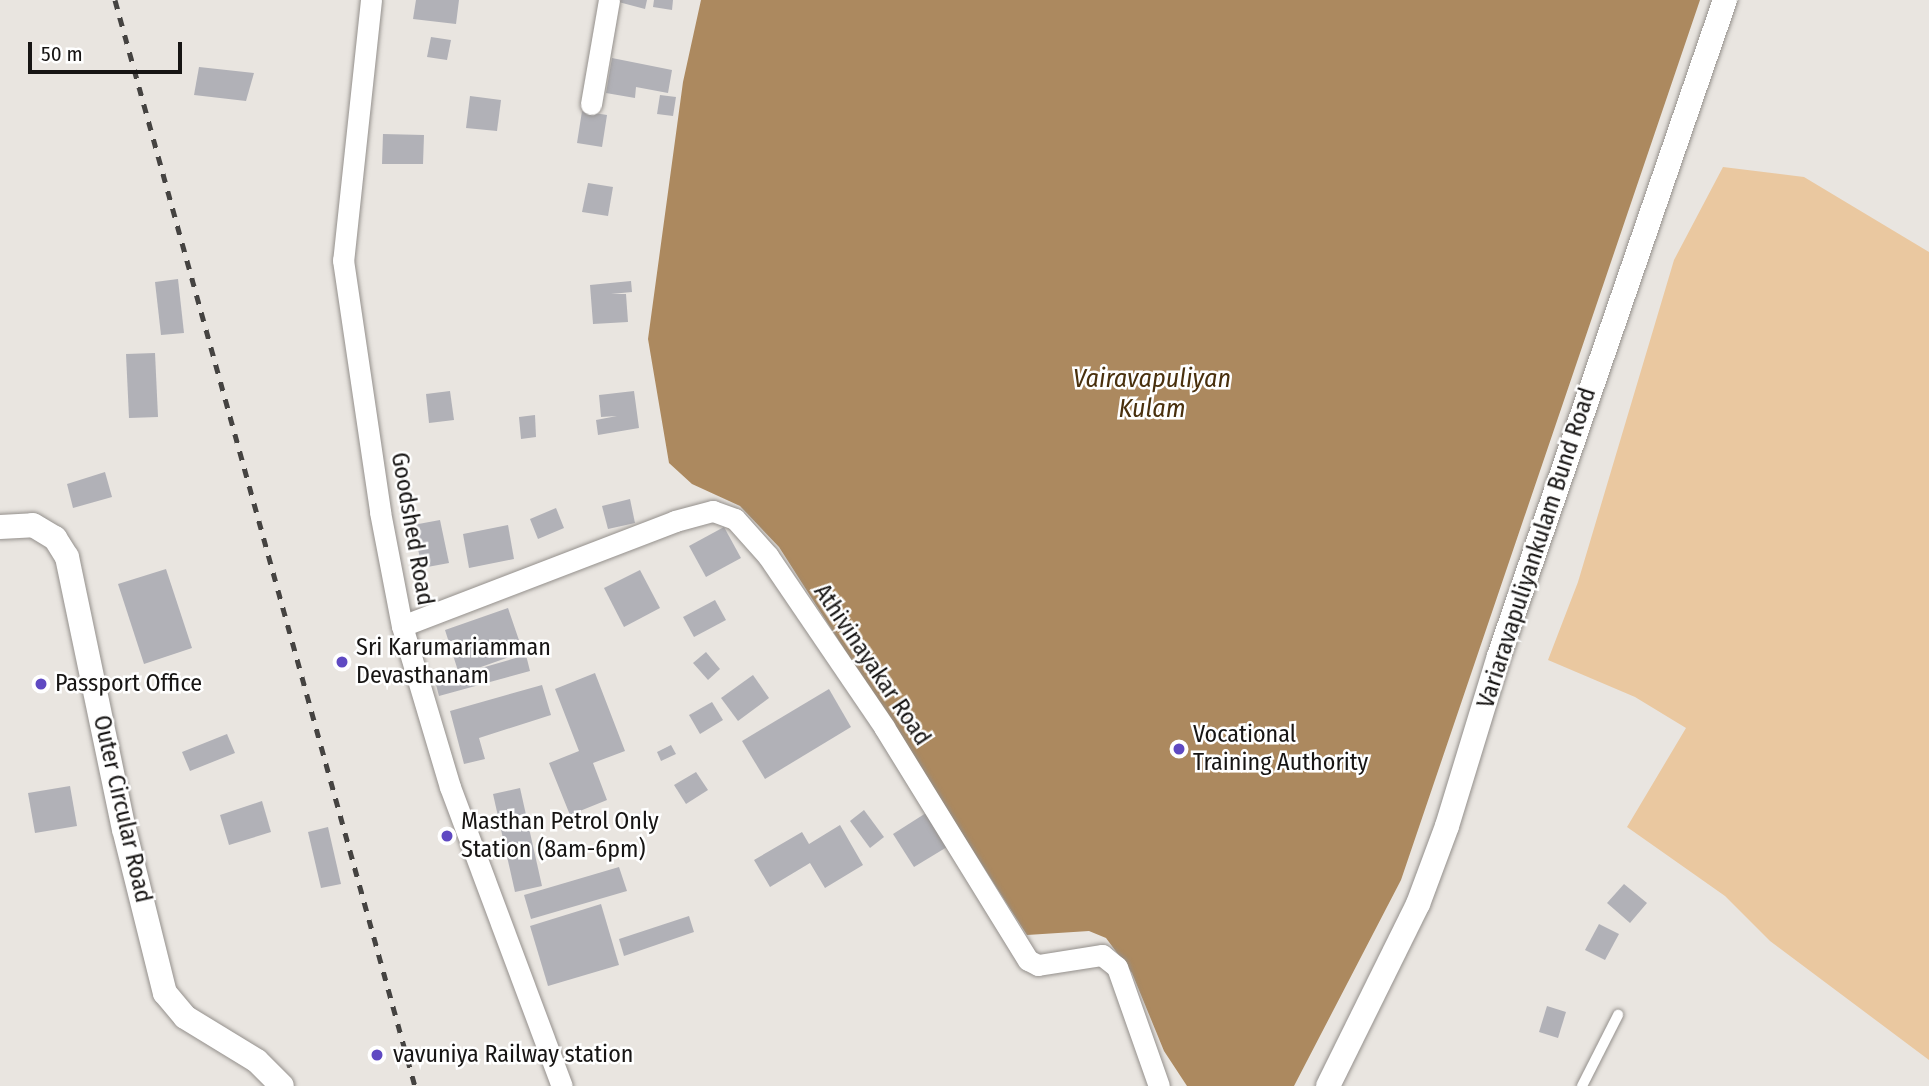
<!DOCTYPE html>
<style>
body{margin:0}
#map{position:relative;width:1929px;height:1086px;overflow:hidden;background:#e9e5e0;font-family:"Fira Sans Condensed",sans-serif}
div>[style]{position:absolute}
.green>*{inset:0;background:#eac8a0}
.water>*{inset:0;background:#ac895f}
.building>*{inset:0;background:#b1b1b7}
.roads{filter:drop-shadow(0 0 2px #94908c) drop-shadow(0 0 2px #94908c)}
.service>*{height:10px;margin:-5px;padding:0 5px;transform-origin:5px;border-radius:5px;background:#fff}
.minor>*{height:21px;margin:-10.5px;padding:0 10.5px;transform-origin:10.5px;border-radius:10.5px;background:#fff}
.tertiary>*{height:24px;margin:-12px;padding:0 12px;transform-origin:12px;border-radius:12px;background:#fff}
.rail>*{height:5px;margin-top:-2.5px;transform-origin:0;background:repeating-linear-gradient(90deg,#454341 0 9px,transparent 0 18px)}
.dots>*{width:19px;height:19px;translate:-50% -50%;box-sizing:border-box;border:4px solid #fff;border-radius:50%}
span{translate:-50% -50%;white-space:nowrap;text-align:center;line-height:1.15;-webkit-text-stroke:5px #fff;paint-order:stroke}
.street-label{font-size:24px;color:#171514}
.poi-label{font-size:24px;color:#171514}
.left{translate:0 -50%;text-align:left}
.water-label{font-size:26px;color:#49300d;font-style:italic}
.scale{position:absolute;left:28px;top:42px;width:154px;height:32px;box-sizing:border-box;border:4px solid #171514;border-top:0;padding-left:9px;font-size:21px;line-height:24px;white-space:nowrap;color:#171514;-webkit-text-stroke:5px #fff;paint-order:stroke}
</style>
<div id="map">
<div class="green">
<i style="clip-path:polygon(1723px 167px,1804px 177px,1929px 252px,1929px 1060px,1770px 941px,1725px 896px,1627px 827px,1686px 728px,1635px 697px,1548px 660px,1578px 582px,1674px 260px)"></i>
</div>
<div class="water">
<i style="clip-path:polygon(701px 0,1700px 0,1401px 880px,1294px 1086px,1187px 1086px,1164px 1051px,1132px 973px,1106px 938px,1089px 931px,1027px 935px,779px 547px,740px 506px,692px 484px,669px 463px,648px 339px,683px 82px)"></i>
</div>
<div class="building">
<i style="clip-path:polygon(416px 0,459px 0,456px 24px,413px 19px)"></i>
<i style="clip-path:polygon(611px 0,647px 0,645px 9px)"></i>
<i style="clip-path:polygon(654px 0,673px 0,672px 10px,653px 7px)"></i>
<i style="clip-path:polygon(431px 37px,451px 40px,447px 60px,427px 57px)"></i>
<i style="clip-path:polygon(612px 58px,672px 70px,668px 93px,636px 87px,635px 98px,606px 93px)"></i>
<i style="clip-path:polygon(199px 67px,254px 73px,246px 101px,194px 95px)"></i>
<i style="clip-path:polygon(660px 95px,676px 97px,673px 116px,657px 114px)"></i>
<i style="clip-path:polygon(470px 96px,501px 100px,497px 131px,466px 128px)"></i>
<i style="clip-path:polygon(582px 111px,607px 115px,602px 147px,577px 143px)"></i>
<i style="clip-path:polygon(383px 134px,424px 135px,423px 164px,382px 164px)"></i>
<i style="clip-path:polygon(588px 183px,613px 187px,608px 216px,582px 212px)"></i>
<i style="clip-path:polygon(178px 279px,184px 333px,161px 335px,155px 282px)"></i>
<i style="clip-path:polygon(631px 281px,632px 292px,611px 294px,626px 294px,628px 322px,593px 324px,590px 285px)"></i>
<i style="clip-path:polygon(155px 353px,158px 417px,129px 418px,126px 354px)"></i>
<i style="clip-path:polygon(450px 391px,454px 420px,429px 423px,426px 394px)"></i>
<i style="clip-path:polygon(634px 391px,639px 428px,598px 435px,596px 420px,617px 416px,601px 417px,599px 395px)"></i>
<i style="clip-path:polygon(535px 415px,536px 437px,521px 439px,519px 417px)"></i>
<i style="clip-path:polygon(105px 472px,112px 497px,73px 508px,67px 484px)"></i>
<i style="clip-path:polygon(630px 499px,635px 523px,608px 529px,602px 506px)"></i>
<i style="clip-path:polygon(556px 508px,564px 528px,538px 539px,530px 519px)"></i>
<i style="clip-path:polygon(440px 520px,449px 563px,422px 568px,413px 525px)"></i>
<i style="clip-path:polygon(508px 525px,514px 559px,469px 568px,463px 534px)"></i>
<i style="clip-path:polygon(724px 527px,741px 558px,706px 577px,689px 546px)"></i>
<i style="clip-path:polygon(166px 569px,192px 648px,144px 664px,118px 584px)"></i>
<i style="clip-path:polygon(640px 570px,660px 608px,624px 627px,604px 588px)"></i>
<i style="clip-path:polygon(715px 600px,726px 620px,694px 637px,683px 617px)"></i>
<i style="clip-path:polygon(508px 608px,523px 652px,464px 673px,526px 655px,530px 671px,439px 696px,435px 681px,459px 674px,445px 630px)"></i>
<i style="clip-path:polygon(706px 652px,720px 669px,708px 680px,693px 663px)"></i>
<i style="clip-path:polygon(595px 673px,625px 751px,593px 763px,607px 800px,570px 815px,549px 763px,579px 751px,555px 689px)"></i>
<i style="clip-path:polygon(753px 675px,769px 698px,738px 721px,721px 698px)"></i>
<i style="clip-path:polygon(542px 685px,551px 715px,479px 738px,485px 759px,464px 764px,450px 711px)"></i>
<i style="clip-path:polygon(829px 689px,851px 727px,765px 779px,742px 741px)"></i>
<i style="clip-path:polygon(712px 702px,723px 720px,700px 734px,689px 715px)"></i>
<i style="clip-path:polygon(227px 734px,235px 753px,190px 771px,182px 752px)"></i>
<i style="clip-path:polygon(671px 745px,676px 754px,661px 761px,657px 752px)"></i>
<i style="clip-path:polygon(696px 772px,708px 790px,686px 804px,674px 785px)"></i>
<i style="clip-path:polygon(70px 786px,77px 826px,35px 833px,28px 793px)"></i>
<i style="clip-path:polygon(520px 788px,542px 886px,515px 892px,493px 794px)"></i>
<i style="clip-path:polygon(262px 801px,271px 832px,229px 845px,220px 815px)"></i>
<i style="clip-path:polygon(864px 810px,884px 837px,870px 848px,850px 821px)"></i>
<i style="clip-path:polygon(926px 813px,947px 847px,914px 867px,893px 834px)"></i>
<i style="clip-path:polygon(840px 825px,863px 865px,825px 888px,810px 863px,770px 887px,754px 860px,802px 832px,809px 844px)"></i>
<i style="clip-path:polygon(328px 827px,341px 884px,321px 888px,308px 832px)"></i>
<i style="clip-path:polygon(619px 867px,627px 891px,531px 919px,524px 895px)"></i>
<i style="clip-path:polygon(1624px 884px,1647px 903px,1630px 923px,1607px 903px)"></i>
<i style="clip-path:polygon(601px 904px,619px 965px,548px 986px,530px 926px)"></i>
<i style="clip-path:polygon(689px 916px,694px 932px,624px 956px,619px 939px)"></i>
<i style="clip-path:polygon(1599px 924px,1619px 934px,1605px 960px,1585px 950px)"></i>
<i style="clip-path:polygon(1547px 1006px,1566px 1012px,1558px 1038px,1539px 1032px)"></i>
</div>
<div class="roads">
<div class="service">
<i style="left:1582px;top:1086px;width:80px;rotate:-63.1deg"></i>
</div>
<div class="minor">
<i style="left:371px;top:0;width:262px;rotate:96.1deg"></i>
<i style="left:343px;top:260px;width:255px;rotate:81.6deg"></i>
<i style="left:380px;top:512px;width:116px;rotate:79.1deg"></i>
<i style="left:402px;top:626px;width:168px;rotate:73.4deg"></i>
<i style="left:450px;top:787px;width:319px;rotate:69.5deg"></i>
<i style="left:591px;top:104px;width:106px;rotate:-80.2deg"></i>
<i style="left:402px;top:626px;width:292px;rotate:-21deg"></i>
<i style="left:675px;top:521px;width:39px;rotate:-15deg"></i>
<i style="left:713px;top:511px;width:23px;rotate:20deg"></i>
<i style="left:735px;top:519px;width:50px;rotate:48.3deg"></i>
<i style="left:768px;top:556px;width:207px;rotate:55.8deg"></i>
<i style="left:884px;top:727px;width:274px;rotate:58.3deg"></i>
<i style="left:1028px;top:960px;width:11px;rotate:27deg"></i>
<i style="left:1038px;top:965px;width:65px;rotate:-8.9deg"></i>
<i style="left:1102px;top:955px;width:19px;rotate:39deg"></i>
<i style="left:1117px;top:967px;width:126px;rotate:70.6deg"></i>
</div>
<div class="tertiary">
<i style="left:0;top:527px;width:33px;rotate:-3deg"></i>
<i style="left:33px;top:525px;width:26px;rotate:31deg"></i>
<i style="left:55px;top:538px;width:22px;rotate:58deg"></i>
<i style="left:67px;top:557px;width:278px;rotate:78.2deg"></i>
<i style="left:124px;top:829px;width:169px;rotate:76deg"></i>
<i style="left:165px;top:993px;width:31px;rotate:50deg"></i>
<i style="left:185px;top:1017px;width:84px;rotate:31.4deg"></i>
<i style="left:257px;top:1061px;width:35px;rotate:45deg"></i>
<i style="left:1328px;top:1086px;width:203px;rotate:-63.7deg"></i>
<i style="left:1418px;top:904px;width:83px;rotate:-69.6deg"></i>
<i style="left:1447px;top:826px;width:178px;rotate:-73deg"></i>
<i style="left:1499px;top:656px;width:694px;rotate:-70.99deg"></i>
</div>
</div>
<div class="rail">
<i style="left:115px;top:0;width:1127px;rotate:74.56deg"></i>
</div>
<div class="dots">
<i style="left:342px;top:662px;background:#5f49c2"></i>
<i style="left:41px;top:684px;background:#5f49c2"></i>
<i style="left:1179px;top:749px;background:#5f49c2"></i>
<i style="left:447px;top:836px;background:#5f49c2"></i>
<i style="left:377px;top:1055px;background:#5f49c2"></i>
</div>
<div class="street-label">
<span style="left:412px;top:529px;rotate:80deg">Goodshed Road</span>
<span style="left:1537px;top:548px;rotate:-72deg">Variaravapuliyankulam Bund Road</span>
<span style="left:872px;top:665px;rotate:56deg">Athivinayakar Road</span>
<span style="left:122px;top:809px;rotate:77deg">Outer Circular Road</span>
</div>
<div class="poi-label">
<span class="left" style="left:356px;top:662px">Sri Karumariamman<br>Devasthanam</span>
<span class="left" style="left:55px;top:684px">Passport Office</span>
<span class="left" style="left:1193px;top:749px">Vocational<br>Training Authority</span>
<span class="left" style="left:461px;top:836px">Masthan Petrol Only<br>Station (8am-6pm)</span>
<span class="left" style="left:393px;top:1055px">vavuniya Railway station</span>
</div>
<div class="water-label">
<span style="left:1152px;top:394px">Vairavapuliyan<br>Kulam</span>
</div>
<div class="scale">50 m</div>
</div>
